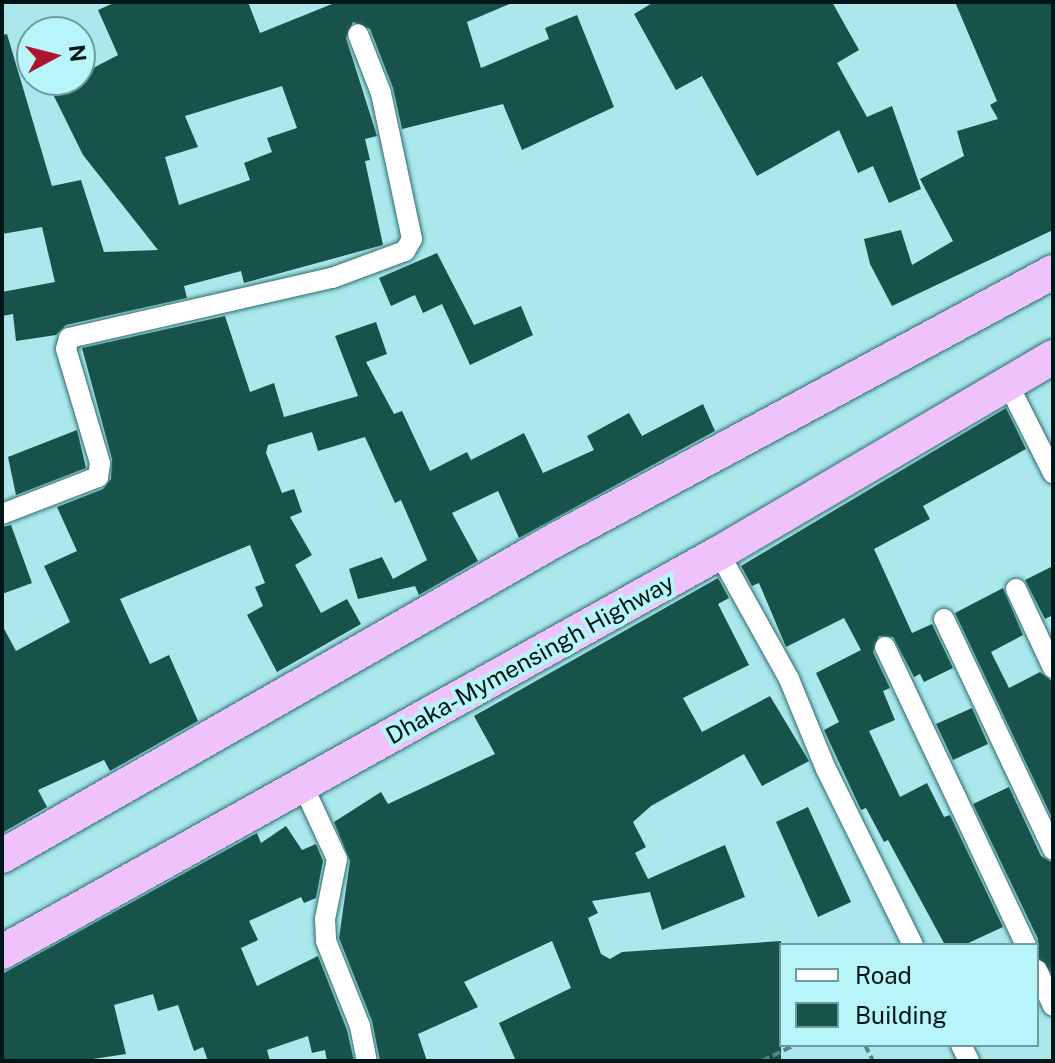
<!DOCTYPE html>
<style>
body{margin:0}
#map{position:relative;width:1055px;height:1063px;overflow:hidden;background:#aae8eb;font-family:"Public Sans",sans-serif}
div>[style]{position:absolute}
.building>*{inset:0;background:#17534a}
.path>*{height:4px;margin-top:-2px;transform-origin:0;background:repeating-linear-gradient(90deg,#598486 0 8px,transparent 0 12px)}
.roads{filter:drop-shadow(0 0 2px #2d6b6e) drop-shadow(0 0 2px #2d6b6e)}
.minor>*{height:20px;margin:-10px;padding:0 10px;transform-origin:10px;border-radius:10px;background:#fff}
.trunk>*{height:34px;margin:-17px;padding:0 17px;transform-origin:17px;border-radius:17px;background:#f0c2fb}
span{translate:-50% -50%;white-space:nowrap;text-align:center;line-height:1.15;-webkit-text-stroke:8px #b7f5f9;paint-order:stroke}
.street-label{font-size:24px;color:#001517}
.frame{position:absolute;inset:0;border:4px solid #001517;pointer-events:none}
.legend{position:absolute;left:779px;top:943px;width:260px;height:104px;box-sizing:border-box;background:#b7f5f9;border:2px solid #6e9b9f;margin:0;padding:10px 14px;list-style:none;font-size:24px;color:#001517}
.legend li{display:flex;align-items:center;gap:16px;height:40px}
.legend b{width:40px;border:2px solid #6e9b9f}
.north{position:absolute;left:16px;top:16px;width:80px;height:80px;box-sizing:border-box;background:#b7f5f9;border:2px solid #6e9b9f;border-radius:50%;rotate:83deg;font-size:22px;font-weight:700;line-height:32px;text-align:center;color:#001517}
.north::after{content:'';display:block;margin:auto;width:28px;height:36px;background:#ac172f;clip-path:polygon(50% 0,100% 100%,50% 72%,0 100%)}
</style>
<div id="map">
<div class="building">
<i style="clip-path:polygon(evenodd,116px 2px,248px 2px,260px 33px,337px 2px,514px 2px,467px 22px,481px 68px,549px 39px,545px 28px,577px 15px,614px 107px,522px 150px,503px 104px,402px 129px,393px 88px,370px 29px,353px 22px,346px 38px,377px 136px,365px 139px,370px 160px,365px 161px,383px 245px,244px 283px,241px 271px,184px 286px,187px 298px,66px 325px,56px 335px,16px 341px,13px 314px,2px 316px,2px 292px,55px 282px,42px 227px,2px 234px,2px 35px,7px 34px,52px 186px,81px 180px,104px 252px,158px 250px,83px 155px,46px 80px,80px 80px,80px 75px,118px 55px,98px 10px,116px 2px,282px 86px,297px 128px,267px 138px,272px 152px,244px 163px,250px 180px,179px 205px,165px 157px,198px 147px,185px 116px,282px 86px)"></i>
<i style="clip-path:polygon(654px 2px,832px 2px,859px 50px,837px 63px,867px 117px,892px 106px,921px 189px,889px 203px,873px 166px,858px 173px,839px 130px,757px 176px,702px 76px,676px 90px,634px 14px)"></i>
<i style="clip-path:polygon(955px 2px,1053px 2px,1053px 230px,892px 306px,870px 264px,864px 239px,901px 230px,912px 265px,953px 241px,920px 179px,964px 156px,957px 131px,998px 119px,990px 105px,997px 101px)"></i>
<i style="clip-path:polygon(437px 253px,474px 325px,521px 306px,533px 335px,470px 365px,442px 304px,423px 313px,415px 295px,391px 306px,379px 278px)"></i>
<i style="clip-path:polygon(225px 316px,250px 392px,274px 383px,284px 417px,358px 396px,335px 336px,376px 322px,387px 354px,366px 362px,394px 414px,402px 411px,430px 471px,467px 452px,471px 460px,524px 433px,543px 473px,594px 450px,587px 436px,629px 413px,642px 436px,703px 404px,715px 431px,519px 538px,498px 491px,452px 513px,478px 561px,419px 595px,415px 586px,358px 599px,349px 569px,382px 557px,393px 579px,427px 560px,401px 500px,395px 503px,365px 437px,318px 451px,312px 432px,268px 445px,266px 453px,282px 493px,294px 489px,302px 512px,290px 517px,312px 555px,295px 565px,321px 613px,347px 599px,361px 624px,277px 672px,247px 615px,263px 606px,255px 587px,265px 583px,250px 545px,120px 599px,150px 664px,169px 655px,198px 721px,110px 771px,104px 760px,38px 790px,47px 807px,2px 833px,2px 625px,16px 651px,70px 622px,44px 566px,77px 551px,57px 507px,103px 489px,111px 479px,112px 459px,82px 348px)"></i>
<i style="clip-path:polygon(1006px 408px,1026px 449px,923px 506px,930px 519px,874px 549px,912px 633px,932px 624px,953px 668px,924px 682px,920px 674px,914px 677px,893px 637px,879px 636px,873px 652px,890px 688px,883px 691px,895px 720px,869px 731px,900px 797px,927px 783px,944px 817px,950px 815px,1003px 927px,964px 945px,945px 945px,888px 840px,884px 842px,866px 808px,861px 810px,824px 730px,839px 722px,816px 673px,861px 650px,844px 618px,786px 647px,759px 583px,752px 586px,741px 566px)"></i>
<i style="clip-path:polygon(77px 430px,86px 468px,16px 495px,8px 457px)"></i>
<i style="clip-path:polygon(11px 525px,32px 583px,2px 594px,2px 527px)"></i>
<i style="clip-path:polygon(1053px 566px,1053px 615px,1045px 619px,1025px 580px)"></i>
<i style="clip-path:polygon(718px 578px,729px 598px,718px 604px,749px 665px,683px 698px,702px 732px,770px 696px,809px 761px,762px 786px,744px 754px,651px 806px,633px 822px,646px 847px,635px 853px,648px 879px,725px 845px,745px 897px,662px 930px,650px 892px,592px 901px,598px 913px,588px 918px,601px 954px,610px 959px,622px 952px,781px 941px,781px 1061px,516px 1061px,499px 1023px,571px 988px,552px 941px,464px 982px,478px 1007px,418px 1034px,427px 1061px,380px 1061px,372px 1021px,339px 938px,350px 861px,334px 822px,381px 792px,388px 804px,495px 754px,474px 716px)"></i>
<i style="clip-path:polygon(1003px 588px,1023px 635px,991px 652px,1009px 688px,1040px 672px,1053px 682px,1053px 820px,955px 613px)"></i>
<i style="clip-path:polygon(972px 708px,988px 744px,953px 760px,936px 724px)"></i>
<i style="clip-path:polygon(1009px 787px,1041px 856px,1053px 863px,1053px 974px,1037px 957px,1038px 939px,973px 804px)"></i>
<i style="clip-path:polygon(808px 807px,851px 902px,818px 917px,776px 822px)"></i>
<i style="clip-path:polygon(286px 826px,302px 850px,316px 844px,323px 861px,316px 898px,304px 903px,301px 897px,249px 921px,258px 940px,241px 948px,257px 986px,318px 956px,347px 1030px,354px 1061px,327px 1061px,325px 1050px,312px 1053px,308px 1036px,267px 1050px,270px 1061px,208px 1061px,203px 1047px,194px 1051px,178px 1005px,158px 1011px,153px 994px,114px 1005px,126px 1054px,80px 1061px,2px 1061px,2px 974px,257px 833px,261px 843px)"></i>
</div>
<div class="path">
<i style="left:865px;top:1045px;width:18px;rotate:63deg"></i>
<i style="left:762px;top:1061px;width:37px;rotate:-26deg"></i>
</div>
<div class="roads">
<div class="minor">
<i style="left:1008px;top:384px;width:100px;rotate:63.2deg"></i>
<i style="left:2px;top:514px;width:103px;rotate:-21.1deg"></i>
<i style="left:98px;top:477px;width:14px;rotate:-82deg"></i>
<i style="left:100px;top:463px;width:119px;rotate:-106.6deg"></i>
<i style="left:66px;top:349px;width:11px;rotate:-75deg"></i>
<i style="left:69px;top:338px;width:270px;rotate:-12.9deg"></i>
<i style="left:332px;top:278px;width:78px;rotate:-20.3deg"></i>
<i style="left:405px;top:251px;width:14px;rotate:-60deg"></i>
<i style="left:412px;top:239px;width:149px;rotate:-102deg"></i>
<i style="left:381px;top:93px;width:63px;rotate:-111.3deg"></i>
<i style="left:719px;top:553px;width:144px;rotate:60.9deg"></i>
<i style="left:789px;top:679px;width:97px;rotate:67.7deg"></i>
<i style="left:826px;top:769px;width:196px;rotate:63.7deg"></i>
<i style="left:1016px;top:589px;width:87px;rotate:64.9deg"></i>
<i style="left:944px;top:619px;width:255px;rotate:64.7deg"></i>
<i style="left:885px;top:647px;width:330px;rotate:64.7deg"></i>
<i style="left:304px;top:788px;width:78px;rotate:65.1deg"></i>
<i style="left:337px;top:859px;width:61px;rotate:101.3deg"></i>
<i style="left:325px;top:919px;width:22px;rotate:87deg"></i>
<i style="left:326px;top:941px;width:92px;rotate:68.2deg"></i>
<i style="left:360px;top:1026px;width:36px;rotate:79deg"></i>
<i style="left:1037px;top:970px;width:39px;rotate:66deg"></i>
<i style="left:961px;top:1045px;width:18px;rotate:63deg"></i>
</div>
<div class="trunk">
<i style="left:2px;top:856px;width:631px;rotate:-29.73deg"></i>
<i style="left:550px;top:543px;width:571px;rotate:-28.31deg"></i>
<i style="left:2px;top:952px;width:821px;rotate:-29.1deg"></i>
<i style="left:719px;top:553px;width:387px;rotate:-30.4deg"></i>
</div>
</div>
<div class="street-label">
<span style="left:530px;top:659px;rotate:-29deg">Dhaka-Mymensingh Highway</span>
</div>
<div class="frame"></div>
<ul class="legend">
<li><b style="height:10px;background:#fff"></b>Road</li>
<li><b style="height:22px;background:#17534a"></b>Building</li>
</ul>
<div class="north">N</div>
</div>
